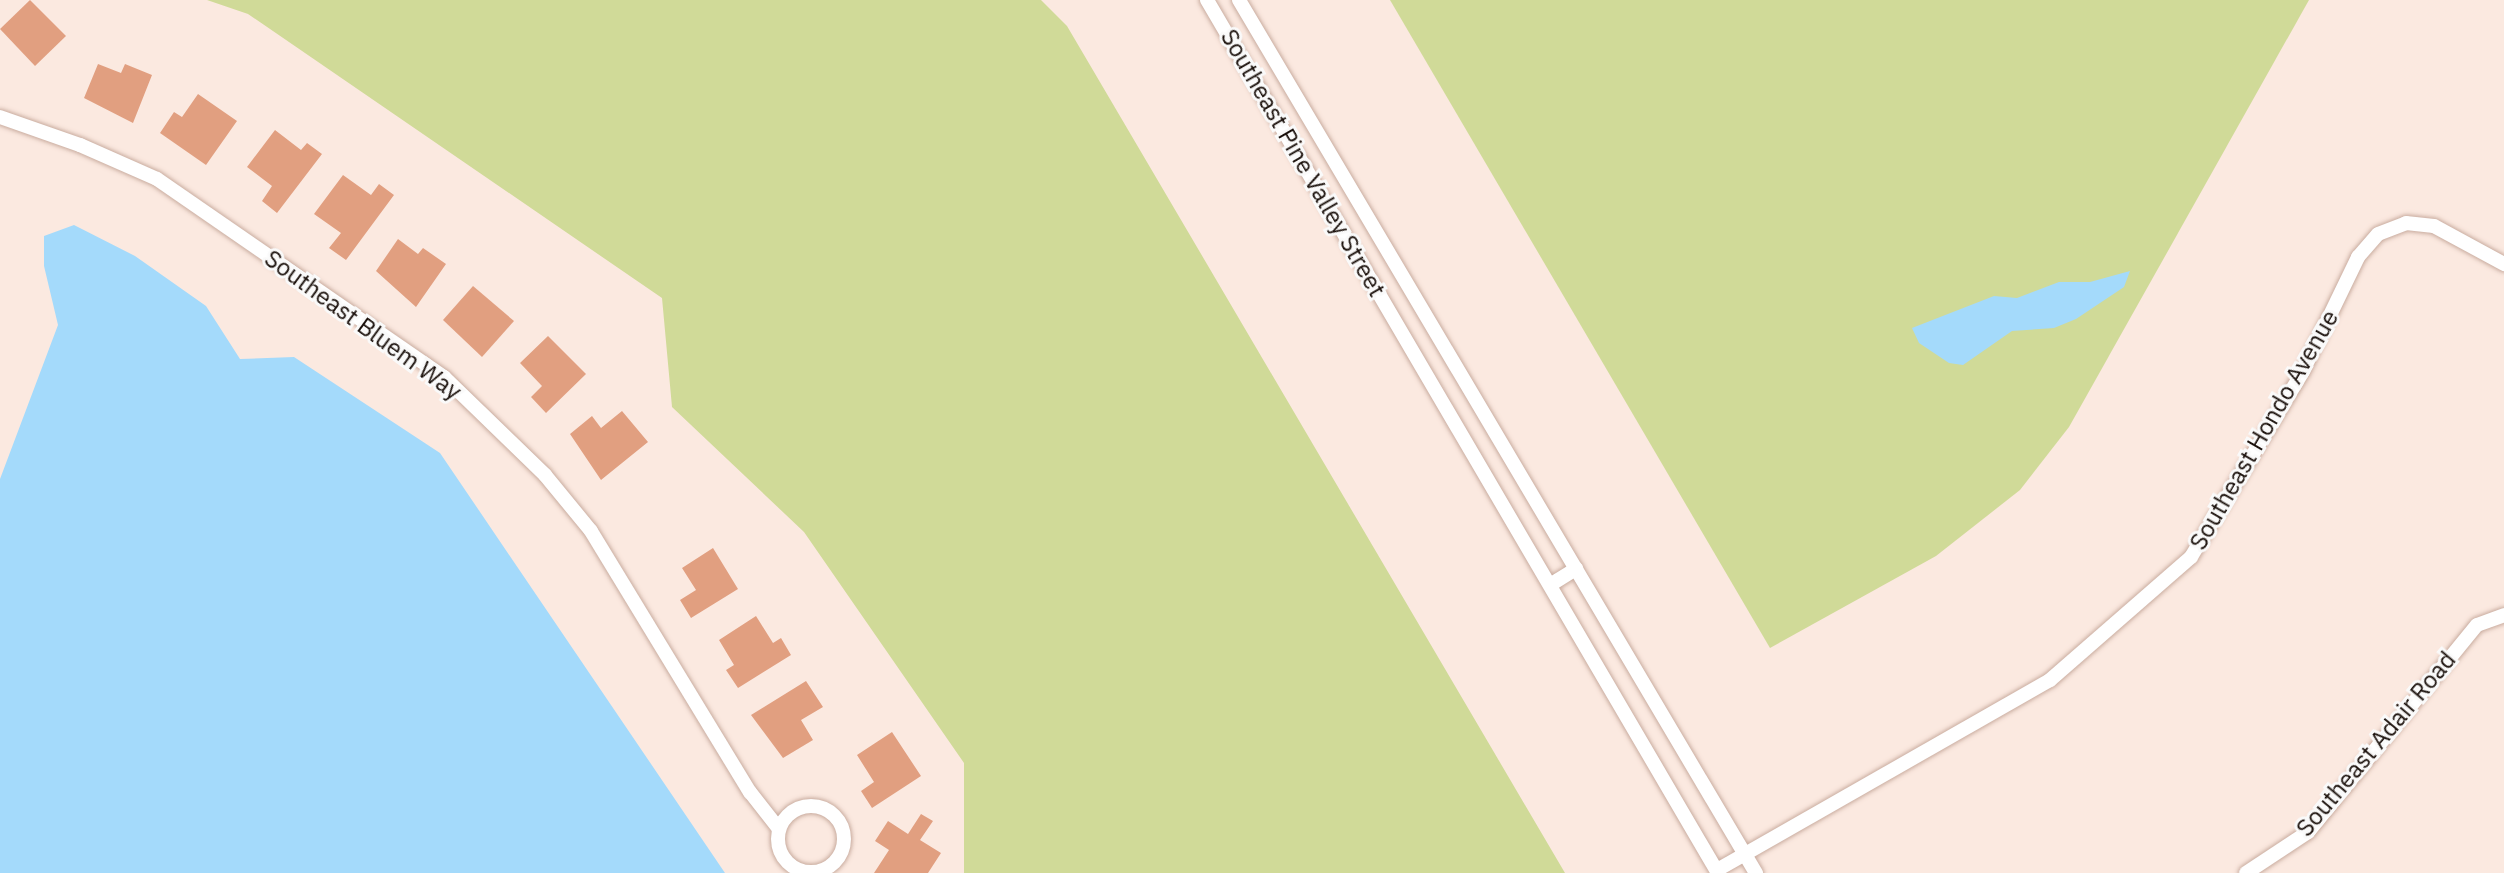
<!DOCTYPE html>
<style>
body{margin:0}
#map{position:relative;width:2504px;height:873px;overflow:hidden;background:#fbe9e0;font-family:"IBM Plex Sans",sans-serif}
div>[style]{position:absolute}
.green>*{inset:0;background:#d0da98}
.water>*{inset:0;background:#a4dafb}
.building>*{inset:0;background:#e19f80}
.roads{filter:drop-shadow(0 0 2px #c9ac9f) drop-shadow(0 0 2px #c9ac9f)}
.minor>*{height:14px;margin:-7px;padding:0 7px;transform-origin:7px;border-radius:7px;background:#fff}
.minor>.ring{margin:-7px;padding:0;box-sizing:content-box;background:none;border:14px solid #fff;border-radius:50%}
span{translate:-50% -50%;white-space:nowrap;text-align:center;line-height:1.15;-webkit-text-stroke:6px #fafafa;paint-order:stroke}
.street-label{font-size:24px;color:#1a100b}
</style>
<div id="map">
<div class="green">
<i style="clip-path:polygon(207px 0,1041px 0,1067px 26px,1565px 873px,964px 873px,964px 763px,804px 532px,672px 407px,662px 298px,248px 14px)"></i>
<i style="clip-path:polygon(1390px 0,2309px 0,2069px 427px,2020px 490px,1936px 556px,1770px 648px)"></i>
</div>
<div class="water">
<i style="clip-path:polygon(74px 225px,135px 256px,206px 306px,240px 359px,294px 357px,440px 453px,725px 873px,0 873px,0 479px,58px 325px,44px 266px,44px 236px)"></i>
<i style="clip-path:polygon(2130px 271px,2124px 287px,2076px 319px,2054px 328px,2012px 331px,1963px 365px,1949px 363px,1919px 343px,1912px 328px,1994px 296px,2017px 298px,2059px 282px,2090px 282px)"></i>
</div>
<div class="building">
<i style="clip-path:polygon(30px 0,66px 36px,35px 66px,0 29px)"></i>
<i style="clip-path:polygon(98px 64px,121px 73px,125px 64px,152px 75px,133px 123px,84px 98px)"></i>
<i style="clip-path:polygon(198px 94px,237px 121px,206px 165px,160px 133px,174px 112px,182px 117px)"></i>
<i style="clip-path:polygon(275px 130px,301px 150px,307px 143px,322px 154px,277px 213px,262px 201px,272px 186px,247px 167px)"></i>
<i style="clip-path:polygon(343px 175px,371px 195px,379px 184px,394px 195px,346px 260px,329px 248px,341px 233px,314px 214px)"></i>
<i style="clip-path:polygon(398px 239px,418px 254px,423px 248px,446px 264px,416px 307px,376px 271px)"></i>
<i style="clip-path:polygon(473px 286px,514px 321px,482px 357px,443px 320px)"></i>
<i style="clip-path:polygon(548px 336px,586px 374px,546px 413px,531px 397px,542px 386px,520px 363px)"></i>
<i style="clip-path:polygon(622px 411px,648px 442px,601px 480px,570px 434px,592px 416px,601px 428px)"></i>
<i style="clip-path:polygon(713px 548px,738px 589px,691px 618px,680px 600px,696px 590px,682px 568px)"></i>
<i style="clip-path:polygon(756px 616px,773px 643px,781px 638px,791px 655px,738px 688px,726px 670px,734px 665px,719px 640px)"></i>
<i style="clip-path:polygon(806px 681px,823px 707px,801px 720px,813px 740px,783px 758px,751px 715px)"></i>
<i style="clip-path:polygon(892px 732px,921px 776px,872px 808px,861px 791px,874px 782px,857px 755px)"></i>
<i style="clip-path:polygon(921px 814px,933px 821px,920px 840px,941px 853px,928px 873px,874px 873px,889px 850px,875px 841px,888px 821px,908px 834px)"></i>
</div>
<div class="roads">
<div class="minor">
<i style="left:1207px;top:0;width:1012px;rotate:59.66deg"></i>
<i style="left:1239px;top:0;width:1015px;rotate:59.37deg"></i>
<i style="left:0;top:117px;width:85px;rotate:19.3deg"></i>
<i style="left:80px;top:145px;width:84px;rotate:23.8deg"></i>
<i style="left:157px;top:179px;width:349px;rotate:34.6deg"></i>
<i style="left:444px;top:377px;width:141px;rotate:44.1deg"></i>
<i style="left:545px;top:475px;width:72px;rotate:50.6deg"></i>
<i style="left:591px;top:531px;width:306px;rotate:58.7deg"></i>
<i style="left:750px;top:792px;width:47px;rotate:51.9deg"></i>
<i style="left:1550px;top:585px;width:31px;rotate:-32deg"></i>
<i class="ring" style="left:778px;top:806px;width:52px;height:52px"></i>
<i style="left:1717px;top:870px;width:383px;rotate:-29.7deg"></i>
<i style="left:2050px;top:680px;width:187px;rotate:-41.1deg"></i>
<i style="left:2191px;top:557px;width:217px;rotate:-58.9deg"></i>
<i style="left:2303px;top:371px;width:127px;rotate:-64.2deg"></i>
<i style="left:2358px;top:257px;width:30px;rotate:-49deg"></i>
<i style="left:2378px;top:234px;width:30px;rotate:-21deg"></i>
<i style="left:2406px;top:223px;width:28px;rotate:6deg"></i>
<i style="left:2434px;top:226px;width:80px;rotate:28.5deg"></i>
<i style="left:2246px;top:873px;width:74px;rotate:-33.5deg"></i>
<i style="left:2308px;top:832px;width:267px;rotate:-50.8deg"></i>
<i style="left:2477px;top:625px;width:29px;rotate:-20deg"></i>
</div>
</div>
<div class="street-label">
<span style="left:1303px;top:163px;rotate:60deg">Southeast Pine Valley Street</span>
<span style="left:363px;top:325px;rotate:36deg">Southeast Bluem Way</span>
<span style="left:2264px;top:430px;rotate:-60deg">Southeast Hondo Avenue</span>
<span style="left:2376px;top:744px;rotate:-50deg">Southeast Adair Road</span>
</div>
</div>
